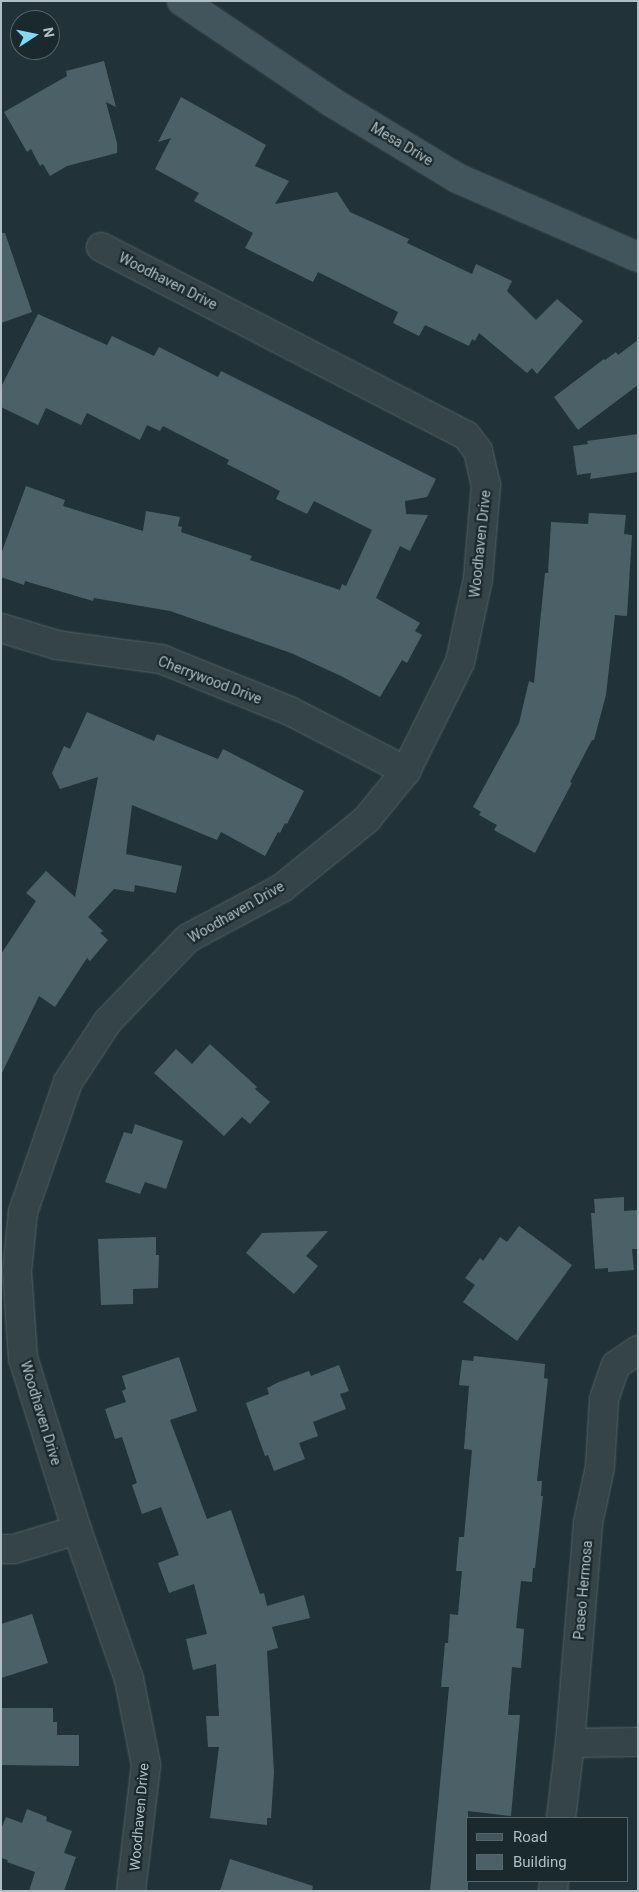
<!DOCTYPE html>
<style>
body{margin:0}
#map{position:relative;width:639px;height:1892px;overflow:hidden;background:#213338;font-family:Roboto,sans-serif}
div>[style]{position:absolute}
.building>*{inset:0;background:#4c6167}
.roads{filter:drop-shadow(0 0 1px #526267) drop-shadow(0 0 1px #526267)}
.minor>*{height:28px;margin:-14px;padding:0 14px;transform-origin:14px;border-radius:14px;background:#354449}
.secondary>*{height:28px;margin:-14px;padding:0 14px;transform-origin:14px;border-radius:14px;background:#43555c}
span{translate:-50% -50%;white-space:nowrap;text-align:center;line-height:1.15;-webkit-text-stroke:4.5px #1a292d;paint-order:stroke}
.street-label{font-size:14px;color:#afbfc5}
.frame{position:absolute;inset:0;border:2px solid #afbfc5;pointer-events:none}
.legend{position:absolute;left:466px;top:1817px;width:162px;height:65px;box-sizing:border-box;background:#1a292d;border:1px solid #56656a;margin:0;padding:6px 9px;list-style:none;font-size:15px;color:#afbfc5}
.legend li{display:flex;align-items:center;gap:10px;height:25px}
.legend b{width:25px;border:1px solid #56656a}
.north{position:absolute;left:10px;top:10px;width:50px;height:50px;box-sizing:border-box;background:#1a292d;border:1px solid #56656a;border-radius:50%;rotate:79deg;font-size:14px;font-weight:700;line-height:20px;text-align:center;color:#afbfc5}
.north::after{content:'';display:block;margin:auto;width:18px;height:22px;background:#83d8f6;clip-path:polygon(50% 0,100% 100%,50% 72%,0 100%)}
</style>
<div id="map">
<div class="building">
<i style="clip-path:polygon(104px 61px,116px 107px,106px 102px,117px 143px,117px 153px,67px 166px,50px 176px,43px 164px,40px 166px,31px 149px,27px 152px,4px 112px,67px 76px,66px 71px)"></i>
<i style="clip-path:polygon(181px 97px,266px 145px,255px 166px,289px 181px,275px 204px,337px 192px,350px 212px,409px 239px,407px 243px,472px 274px,476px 264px,512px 281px,507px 291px,536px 320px,557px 299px,583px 321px,537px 374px,532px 368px,527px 373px,479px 333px,475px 341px,472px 339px,469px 346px,425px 325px,419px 336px,393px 323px,398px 312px,318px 272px,313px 282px,245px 248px,253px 233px,194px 201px,199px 193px,155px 169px,171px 138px,158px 142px)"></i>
<i style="clip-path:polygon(1px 233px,5px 233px,32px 312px,1px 323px)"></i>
<i style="clip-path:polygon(38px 314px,107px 345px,112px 336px,154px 356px,159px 347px,218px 377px,221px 371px,436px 479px,427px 497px,405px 501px,406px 514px,428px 515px,410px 551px,400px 546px,376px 598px,420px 623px,415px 631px,422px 635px,407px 663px,402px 660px,380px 697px,341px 676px,291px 653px,170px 611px,94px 598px,93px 601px,25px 581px,24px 585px,1px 577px,1px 554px,26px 486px,65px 500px,63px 506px,143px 531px,146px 511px,180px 517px,178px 526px,182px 527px,181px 532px,252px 556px,250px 560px,340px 590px,342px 584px,346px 586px,372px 530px,314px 501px,307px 514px,276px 499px,280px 491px,227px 464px,229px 460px,163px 426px,160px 431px,147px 425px,140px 440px,87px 413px,81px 425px,46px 408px,38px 425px,1px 407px,1px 387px)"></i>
<i style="clip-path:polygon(638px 340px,638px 385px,578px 430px,554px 397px,604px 359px,605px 360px,616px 352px,618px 355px)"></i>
<i style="clip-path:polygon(638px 434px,638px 472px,590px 479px,591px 473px,577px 475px,573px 446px,588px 444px,587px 441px)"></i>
<i style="clip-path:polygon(589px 513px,626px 515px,624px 534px,632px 535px,627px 616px,615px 615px,606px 695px,594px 740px,592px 740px,570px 782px,572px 783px,535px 853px,494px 830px,497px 825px,479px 815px,481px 812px,473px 807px,519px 723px,529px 681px,534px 683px,545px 573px,548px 573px,551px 522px,588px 524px)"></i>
<i style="clip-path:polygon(87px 712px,154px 741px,157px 734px,218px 759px,223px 749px,304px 791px,287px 824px,285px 823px,280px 833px,278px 832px,265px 856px,221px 832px,217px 840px,132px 805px,126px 854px,182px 866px,176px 893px,135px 885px,134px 892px,114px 889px,88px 917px,103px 931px,100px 933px,108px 940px,90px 961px,87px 958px,55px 1007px,39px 996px,1px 1075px,1px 954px,36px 901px,26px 893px,46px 871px,75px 897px,98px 777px,60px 789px,52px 773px,64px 746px,70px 749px)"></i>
<i style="clip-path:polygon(210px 1044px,257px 1087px,255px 1089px,270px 1102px,250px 1124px,242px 1117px,224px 1136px,154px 1073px,176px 1049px,192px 1064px)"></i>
<i style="clip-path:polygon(135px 1124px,183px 1141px,166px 1189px,145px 1182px,140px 1194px,105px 1182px,124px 1132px,132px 1134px)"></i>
<i style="clip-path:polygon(624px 1197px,624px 1211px,638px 1210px,638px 1249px,632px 1249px,634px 1270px,608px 1272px,608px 1268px,595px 1269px,591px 1213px,595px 1213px,594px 1199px)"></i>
<i style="clip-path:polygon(519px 1226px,572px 1265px,517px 1341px,463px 1302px,475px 1285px,465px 1278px,480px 1258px,483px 1261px,500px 1237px,507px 1242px)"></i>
<i style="clip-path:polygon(328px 1231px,306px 1256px,318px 1266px,294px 1294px,246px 1253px,262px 1233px)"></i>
<i style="clip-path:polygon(156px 1237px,156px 1255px,159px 1255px,158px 1288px,133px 1289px,133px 1304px,101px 1305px,98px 1239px)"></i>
<i style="clip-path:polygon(474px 1356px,545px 1364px,544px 1378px,548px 1379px,537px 1481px,542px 1481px,541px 1496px,543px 1496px,535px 1568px,533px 1568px,532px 1582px,521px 1581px,516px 1628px,524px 1629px,521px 1668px,512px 1667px,508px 1715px,520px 1715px,511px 1816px,468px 1811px,468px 1891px,430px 1891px,449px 1687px,441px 1687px,445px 1643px,448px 1643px,450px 1614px,458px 1615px,462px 1571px,456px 1571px,459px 1537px,464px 1537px,472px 1450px,464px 1449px,469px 1386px,459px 1385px,462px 1360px,473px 1361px)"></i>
<i style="clip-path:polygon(179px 1357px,197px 1411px,170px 1420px,207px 1519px,231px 1510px,260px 1594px,264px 1593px,267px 1606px,304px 1595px,310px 1618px,272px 1627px,278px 1648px,267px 1651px,274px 1772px,271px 1818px,267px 1818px,267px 1825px,210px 1818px,219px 1747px,208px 1747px,206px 1716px,219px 1716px,216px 1664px,193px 1670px,186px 1639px,207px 1634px,194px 1584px,169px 1593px,158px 1563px,179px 1555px,161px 1507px,142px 1514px,132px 1485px,137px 1483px,122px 1437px,115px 1439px,105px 1409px,126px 1402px,122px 1391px,126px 1389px,122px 1376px)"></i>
<i style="clip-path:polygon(339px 1365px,349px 1391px,340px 1394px,346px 1409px,313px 1422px,318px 1436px,299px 1443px,305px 1459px,274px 1471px,268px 1455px,265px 1456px,246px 1403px,269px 1394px,267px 1388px,279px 1382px,309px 1371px,311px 1376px)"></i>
<i style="clip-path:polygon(32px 1614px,48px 1663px,1px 1678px,1px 1624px)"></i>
<i style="clip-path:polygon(1px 1708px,53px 1708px,53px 1722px,57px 1722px,57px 1735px,79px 1735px,79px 1766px,1px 1765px)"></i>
<i style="clip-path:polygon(27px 1809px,47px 1817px,46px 1821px,72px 1831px,64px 1853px,76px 1857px,64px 1891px,29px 1891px,35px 1872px,7px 1862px,8px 1860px,1px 1858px,1px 1829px,6px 1817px,22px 1823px)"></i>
<i style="clip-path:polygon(230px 1859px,313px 1886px,312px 1891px,220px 1891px)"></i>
</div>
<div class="roads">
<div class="minor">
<i style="left:101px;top:247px;width:411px;rotate:27.3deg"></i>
<i style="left:466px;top:435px;width:20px;rotate:53deg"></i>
<i style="left:478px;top:451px;width:35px;rotate:77deg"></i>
<i style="left:486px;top:485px;width:94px;rotate:94.9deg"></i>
<i style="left:478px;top:579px;width:85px;rotate:102.2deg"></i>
<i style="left:460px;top:662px;width:122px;rotate:116.4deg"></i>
<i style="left:406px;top:771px;width:63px;rotate:129.2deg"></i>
<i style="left:366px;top:820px;width:108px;rotate:141deg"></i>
<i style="left:282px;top:888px;width:106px;rotate:152deg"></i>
<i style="left:188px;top:938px;width:115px;rotate:133.9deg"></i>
<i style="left:108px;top:1021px;width:73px;rotate:123.3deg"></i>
<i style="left:68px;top:1082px;width:138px;rotate:109.1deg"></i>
<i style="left:23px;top:1212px;width:59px;rotate:95.8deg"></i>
<i style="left:17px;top:1271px;width:87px;rotate:86.1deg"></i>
<i style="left:23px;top:1358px;width:180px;rotate:72.6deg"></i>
<i style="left:77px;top:1530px;width:158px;rotate:70.8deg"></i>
<i style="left:129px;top:1679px;width:88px;rotate:78.8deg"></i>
<i style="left:146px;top:1765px;width:127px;rotate:96.8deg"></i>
<i style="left:1px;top:628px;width:59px;rotate:16.9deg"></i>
<i style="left:57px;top:645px;width:105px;rotate:7.7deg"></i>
<i style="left:161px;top:659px;width:139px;rotate:22deg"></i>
<i style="left:290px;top:711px;width:131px;rotate:27.3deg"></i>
<i style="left:1px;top:1549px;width:13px"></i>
<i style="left:14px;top:1549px;width:66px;rotate:-16.8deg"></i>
<i style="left:570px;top:1743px;width:68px;rotate:-0.8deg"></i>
<i style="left:561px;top:1818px;width:76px;rotate:-83.2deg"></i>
<i style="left:570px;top:1743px;width:221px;rotate:-85.3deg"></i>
<i style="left:588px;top:1523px;width:57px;rotate:-77.9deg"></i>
<i style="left:600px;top:1467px;width:68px;rotate:-86.6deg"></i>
<i style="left:604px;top:1399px;width:36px;rotate:-71deg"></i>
<i style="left:616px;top:1365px;width:27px;rotate:-34deg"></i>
<i style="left:553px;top:1891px;width:10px;rotate:-84deg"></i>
</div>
<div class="secondary">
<i style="left:182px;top:1px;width:179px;rotate:34deg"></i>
<i style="left:330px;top:101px;width:149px;rotate:31.2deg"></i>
<i style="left:457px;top:178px;width:197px;rotate:23.6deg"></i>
</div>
</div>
<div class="street-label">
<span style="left:402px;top:144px;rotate:31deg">Mesa Drive</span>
<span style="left:168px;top:281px;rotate:27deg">Woodhaven Drive</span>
<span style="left:480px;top:544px;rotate:-84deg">Woodhaven Drive</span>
<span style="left:210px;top:680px;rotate:21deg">Cherrywood Drive</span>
<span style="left:236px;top:912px;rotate:-30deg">Woodhaven Drive</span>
<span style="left:41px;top:1413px;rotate:73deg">Woodhaven Drive</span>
<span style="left:583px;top:1590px;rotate:-85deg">Paseo Hermosa</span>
<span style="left:139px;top:1817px;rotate:-85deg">Woodhaven Drive</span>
</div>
<div class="frame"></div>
<ul class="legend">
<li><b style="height:6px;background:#43555c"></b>Road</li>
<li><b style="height:14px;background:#4c6167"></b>Building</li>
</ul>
<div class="north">N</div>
</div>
